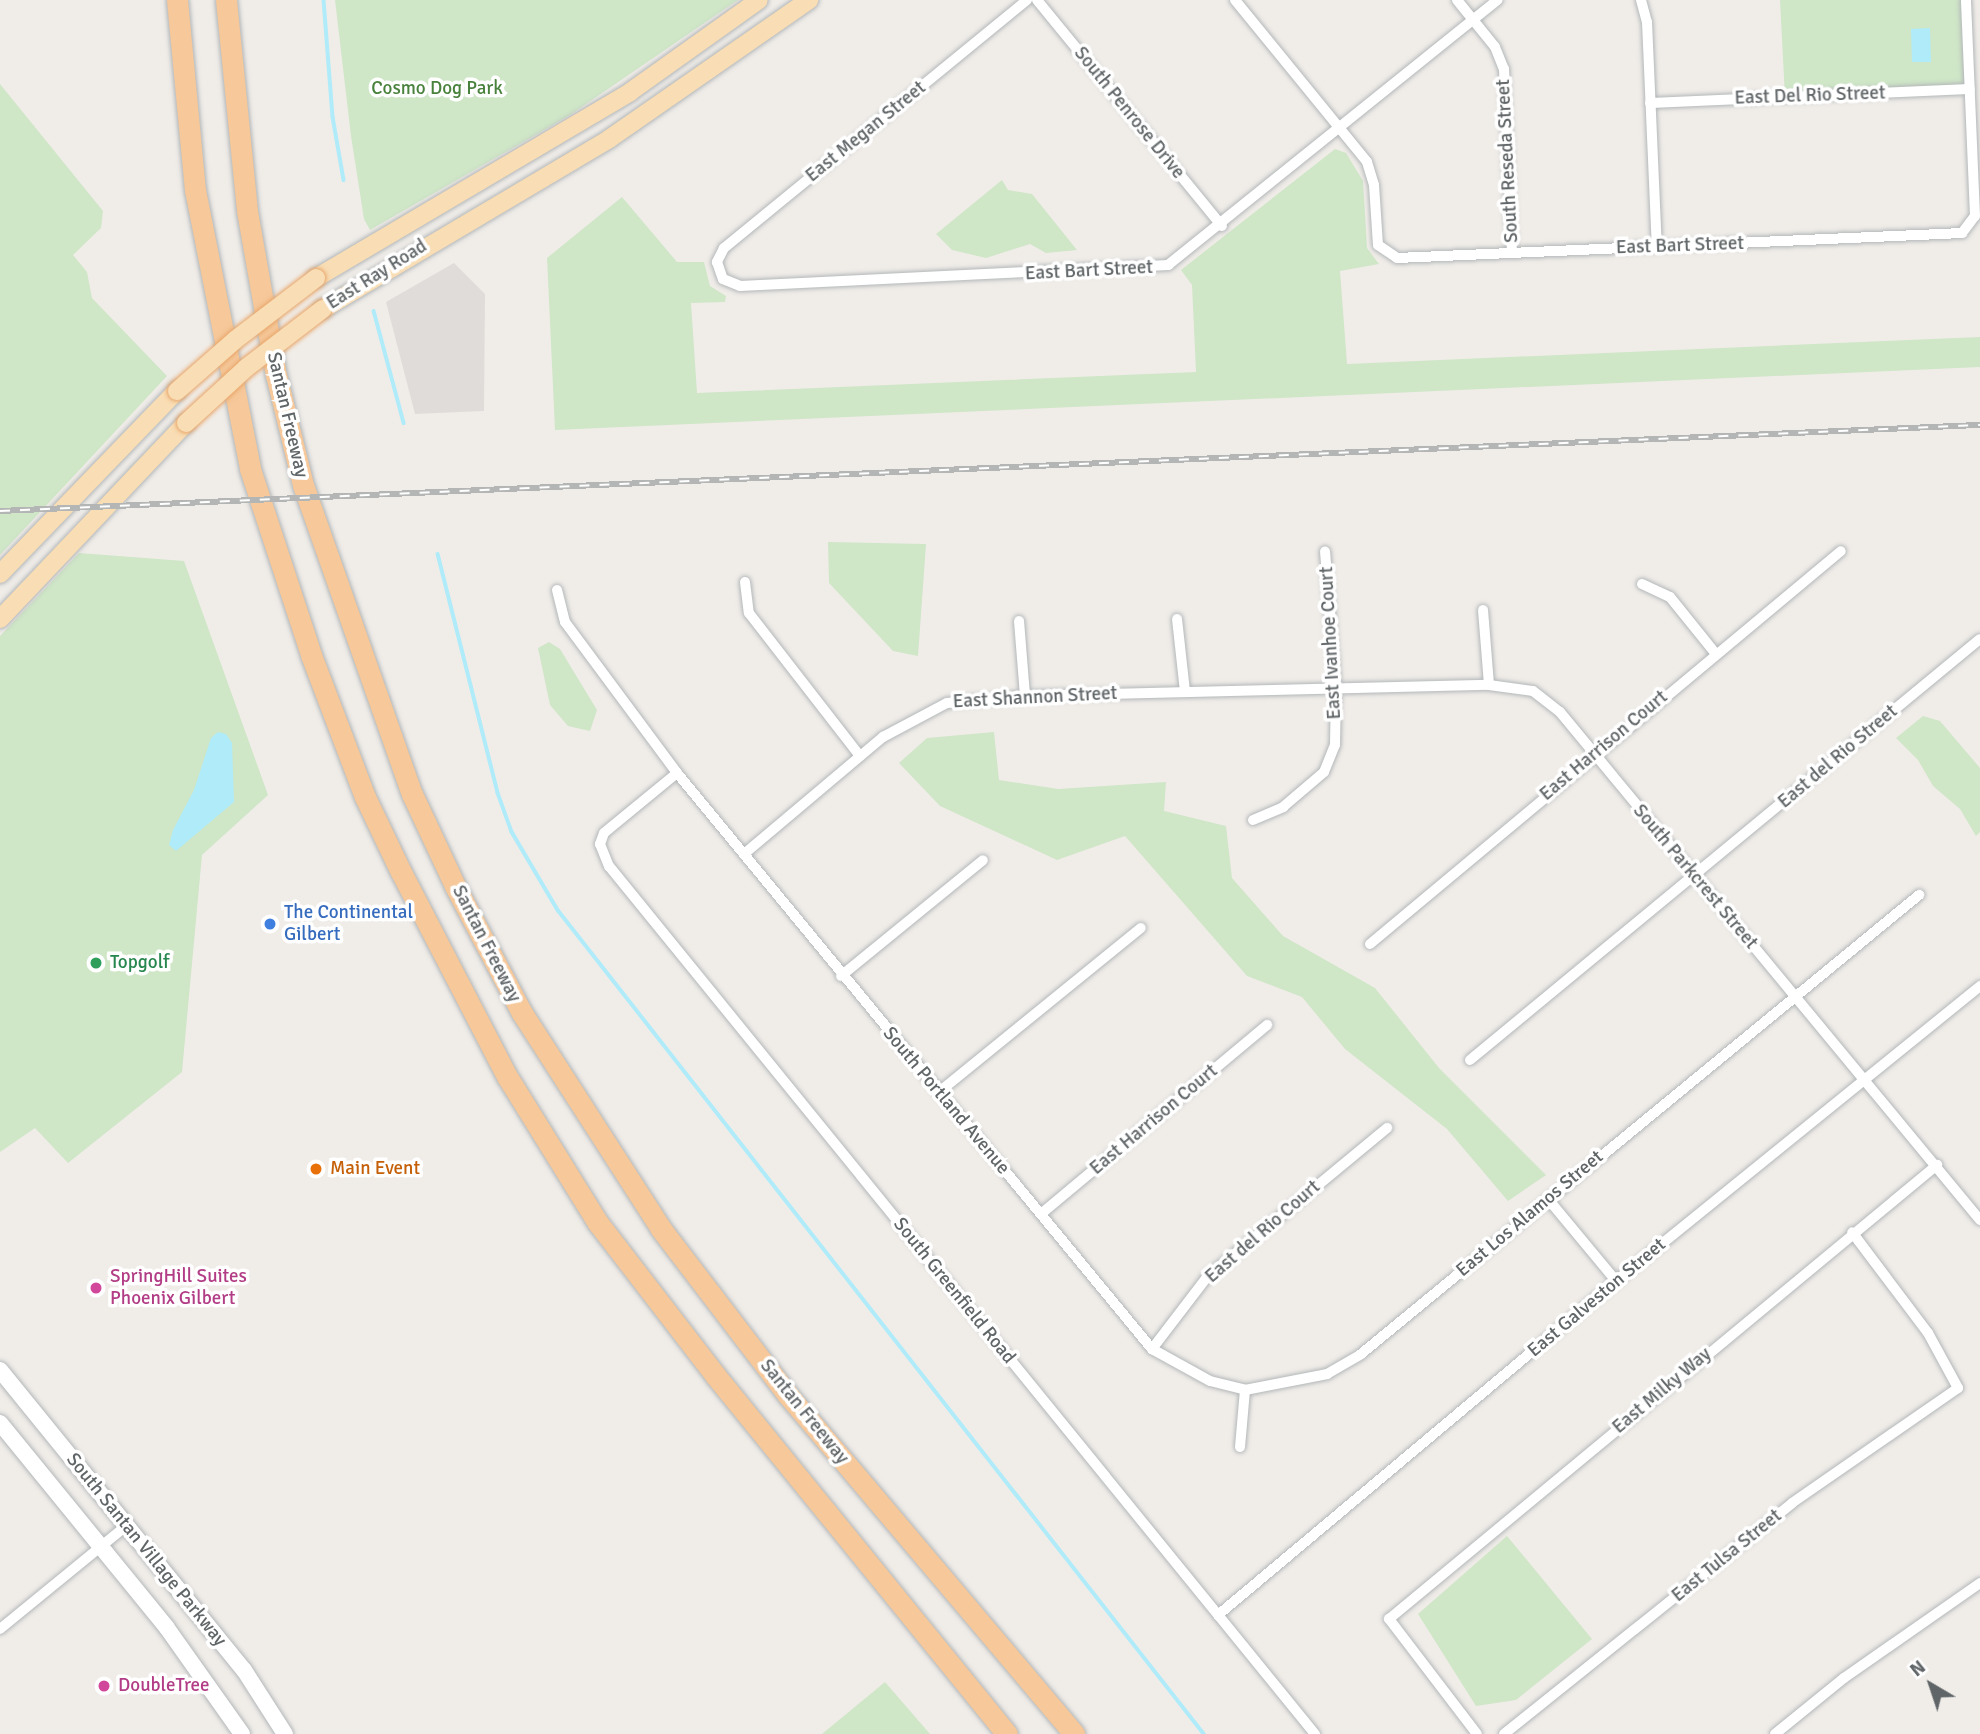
<!DOCTYPE html>
<style>
body{margin:0}
#map{position:relative;width:1980px;height:1734px;overflow:hidden;background:#f0ede9;font-family:Signika,sans-serif}
div>[style]{position:absolute}
.industrial>*{inset:0;background:#dfdcda}
.green>*{inset:0;background:#cfe6c7}
.water>*{inset:0;background:#b0ebf9}
.stream>*{height:3.5px;margin:-1.75px;padding:0 1.75px;transform-origin:1.75px;border-radius:1.75px;background:#b0ebf9}
.roads{filter:drop-shadow(0 0 2px #b3b7b9) drop-shadow(0 0 2px #b3b7b9)}
.street>*{height:10px;margin:-5px;padding:0 5px;transform-origin:5px;border-radius:5px;background:#fff}
.secondary>*{height:16px;margin:-8px;padding:0 8px;transform-origin:8px;border-radius:8px;background:#fff}
.primary>*{height:18px;margin:-9px;padding:0 9px;transform-origin:9px;border-radius:9px;background:#f9ddb4}
.highway>*{height:21px;margin:-10.5px;padding:0 10.5px;transform-origin:10.5px;border-radius:10.5px;background:#f6c89a}
.rail>*{height:6px;margin-top:-3px;transform-origin:0;background:repeating-linear-gradient(90deg,#fff 0 10px,#b4b5b5 0 20px);box-sizing:border-box;border-block:2px solid #b4b5b5}
.bridges{filter:drop-shadow(0 0 2px #e8a66a) drop-shadow(0 0 2px #e8a66a)}
.primary-bridge>*{height:18px;margin:-9px;padding:0 9px;transform-origin:9px;border-radius:9px;background:#f9ddb4}
.dots>*{width:19px;height:19px;translate:-50% -50%;box-sizing:border-box;border:4px solid #fff;border-radius:50%}
span{translate:-50% -50%;white-space:nowrap;text-align:center;line-height:1.15;-webkit-text-stroke:7px #fff;paint-order:stroke}
.park-label{font-size:19px;color:#49823c}
.street-label{font-size:19px;color:#606567}
.shop-label{font-size:19px;color:#366cbe}
.left{translate:0 -50%;text-align:left}
.leisure-label{font-size:19px;color:#27864d}
.food-label{font-size:19px;color:#c56008}
.hotel-label{font-size:19px;color:#b23c85}
.north{position:absolute;left:1896px;top:1650px;width:70px;height:70px;-webkit-text-stroke:5px #fff;paint-order:stroke;rotate:321deg;font-size:19px;font-weight:700;line-height:28px;text-align:center;color:#606567}
.north::after{content:'';display:block;margin:auto;width:24px;height:32px;background:#606567;clip-path:polygon(50% 0,100% 100%,50% 72%,0 100%)}
</style>
<div id="map">
<div class="industrial">
<i style="clip-path:polygon(454px 263px,485px 294px,484px 411px,415px 414px,386px 302px)"></i>
</div>
<div class="green">
<i style="clip-path:polygon(335px 0,738px 0,570px 115px,370px 230px,364px 219px,351px 136px)"></i>
<i style="clip-path:polygon(1780px 0,1966px 0,1970px 89px,1785px 97px)"></i>
<i style="clip-path:polygon(0 84px,103px 211px,101px 228px,73px 255px,87px 272px,92px 298px,167px 376px,0 555px)"></i>
<i style="clip-path:polygon(1335px 149px,1346px 153px,1363px 181px,1367px 248px,1379px 264px,1340px 271px,1347px 364px,1980px 337px,1980px 367px,555px 430px,547px 258px,622px 197px,677px 262px,704px 262px,710px 286px,726px 296px,725px 302px,691px 303px,697px 393px,1196px 372px,1192px 285px,1181px 270px)"></i>
<i style="clip-path:polygon(1002px 180px,1008px 190px,1032px 194px,1077px 250px,1046px 253px,1030px 244px,986px 258px,952px 250px,936px 234px)"></i>
<i style="clip-path:polygon(828px 542px,926px 544px,918px 656px,893px 651px,829px 583px)"></i>
<i style="clip-path:polygon(79px 553px,184px 561px,268px 795px,202px 855px,182px 1072px,68px 1163px,35px 1128px,0 1152px,0 636px)"></i>
<i style="clip-path:polygon(549px 642px,560px 649px,597px 710px,590px 731px,568px 726px,550px 705px,538px 648px)"></i>
<i style="clip-path:polygon(1923px 716px,1940px 721px,1980px 768px,1980px 832px,1976px 836px,1960px 809px,1933px 786px,1918px 760px,1896px 738px)"></i>
<i style="clip-path:polygon(994px 732px,999px 780px,1058px 789px,1166px 782px,1164px 811px,1226px 826px,1232px 878px,1283px 936px,1375px 988px,1439px 1068px,1546px 1175px,1508px 1201px,1447px 1129px,1345px 1049px,1302px 997px,1247px 976px,1125px 836px,1057px 860px,940px 806px,899px 763px,927px 738px)"></i>
<i style="clip-path:polygon(1507px 1536px,1592px 1639px,1516px 1700px,1476px 1706px,1418px 1614px)"></i>
<i style="clip-path:polygon(885px 1682px,930px 1734px,822px 1734px)"></i>
</div>
<div class="water">
<i style="clip-path:polygon(1930px 28px,1931px 62px,1912px 62px,1911px 29px)"></i>
<i style="clip-path:polygon(218px 732px,226px 734px,232px 743px,234px 802px,176px 851px,169px 845px,173px 830px,194px 790px,211px 738px)"></i>
</div>
<div class="stream">
<i style="left:324px;top:0;width:117px;rotate:85.6deg"></i>
<i style="left:333px;top:117px;width:64px;rotate:80.1deg"></i>
<i style="left:374px;top:311px;width:116px;rotate:75deg"></i>
<i style="left:438px;top:554px;width:246px;rotate:75.9deg"></i>
<i style="left:498px;top:793px;width:41px;rotate:70.3deg"></i>
<i style="left:512px;top:832px;width:91px;rotate:59.5deg"></i>
<i style="left:558px;top:910px;width:1047px;rotate:51.9deg"></i>
</div>
<div class="roads">
<div class="street">
<i style="left:1027px;top:0;width:392px;rotate:140.7deg"></i>
<i style="left:724px;top:248px;width:16px;rotate:117deg"></i>
<i style="left:717px;top:262px;width:18px;rotate:71deg"></i>
<i style="left:723px;top:279px;width:18px;rotate:22deg"></i>
<i style="left:740px;top:286px;width:429px;rotate:-2.8deg"></i>
<i style="left:1168px;top:265px;width:423px;rotate:-38.8deg"></i>
<i style="left:1037px;top:0;width:292px;rotate:50.7deg"></i>
<i style="left:1235px;top:0;width:209px;rotate:50.8deg"></i>
<i style="left:1367px;top:162px;width:24px;rotate:73deg"></i>
<i style="left:1374px;top:185px;width:60px;rotate:86.2deg"></i>
<i style="left:1378px;top:245px;width:23px;rotate:34deg"></i>
<i style="left:1397px;top:258px;width:566px;rotate:-2.53deg"></i>
<i style="left:1962px;top:233px;width:21px;rotate:-53deg"></i>
<i style="left:1975px;top:216px;width:216px;rotate:-92.4deg"></i>
<i style="left:1457px;top:0;width:60px;rotate:51deg"></i>
<i style="left:1495px;top:47px;width:24px;rotate:68deg"></i>
<i style="left:1504px;top:69px;width:184px;rotate:87.5deg"></i>
<i style="left:1641px;top:0;width:23px;rotate:75deg"></i>
<i style="left:1647px;top:22px;width:225px;rotate:87.5deg"></i>
<i style="left:1650px;top:103px;width:320px;rotate:-2.5deg"></i>
<i style="left:745px;top:582px;width:31px;rotate:83deg"></i>
<i style="left:749px;top:613px;width:181px;rotate:52.2deg"></i>
<i style="left:1642px;top:584px;width:31px;rotate:25deg"></i>
<i style="left:1670px;top:597px;width:73px;rotate:51.1deg"></i>
<i style="left:557px;top:590px;width:33px;rotate:76deg"></i>
<i style="left:565px;top:622px;width:188px;rotate:53.4deg"></i>
<i style="left:677px;top:773px;width:747px;rotate:50.49deg"></i>
<i style="left:1152px;top:1349px;width:66px;rotate:28.9deg"></i>
<i style="left:1210px;top:1381px;width:36px;rotate:14deg"></i>
<i style="left:1245px;top:1390px;width:84px;rotate:-11deg"></i>
<i style="left:1327px;top:1374px;width:39px;rotate:-30deg"></i>
<i style="left:1361px;top:1354px;width:723px;rotate:-39.44deg"></i>
<i style="left:1483px;top:610px;width:75px;rotate:85.4deg"></i>
<i style="left:1177px;top:619px;width:73px;rotate:83.7deg"></i>
<i style="left:1019px;top:621px;width:75px;rotate:85.4deg"></i>
<i style="left:677px;top:773px;width:94px;rotate:140.6deg"></i>
<i style="left:604px;top:833px;width:12px;rotate:110deg"></i>
<i style="left:600px;top:844px;width:24px;rotate:68deg"></i>
<i style="left:609px;top:866px;width:1119px;rotate:50.88deg"></i>
<i style="left:1253px;top:820px;width:33px;rotate:-23deg"></i>
<i style="left:1283px;top:807px;width:54px;rotate:-40.5deg"></i>
<i style="left:1324px;top:772px;width:29px;rotate:-68deg"></i>
<i style="left:1335px;top:745px;width:57px;rotate:-89deg"></i>
<i style="left:1336px;top:688px;width:137px;rotate:-94.6deg"></i>
<i style="left:744px;top:854px;width:182px;rotate:-40.1deg"></i>
<i style="left:883px;top:737px;width:72px;rotate:-28deg"></i>
<i style="left:947px;top:703px;width:78px;rotate:-5.1deg"></i>
<i style="left:1025px;top:696px;width:464px;rotate:-1.4deg"></i>
<i style="left:1489px;top:685px;width:44px;rotate:7.8deg"></i>
<i style="left:1533px;top:691px;width:34px;rotate:38deg"></i>
<i style="left:1560px;top:712px;width:659px;rotate:50.42deg"></i>
<i style="left:1370px;top:944px;width:613px;rotate:-39.84deg"></i>
<i style="left:841px;top:976px;width:183px;rotate:-39.2deg"></i>
<i style="left:1470px;top:1060px;width:661px;rotate:-39.54deg"></i>
<i style="left:939px;top:1092px;width:260px;rotate:-39.1deg"></i>
<i style="left:1548px;top:1199px;width:107px;rotate:50.3deg"></i>
<i style="left:1041px;top:1214px;width:295px;rotate:-39.9deg"></i>
<i style="left:1152px;top:1349px;width:91px;rotate:-52.6deg"></i>
<i style="left:1207px;top:1277px;width:234px;rotate:-39.6deg"></i>
<i style="left:1240px;top:1447px;width:57px;rotate:-85deg"></i>
<i style="left:1218px;top:1615px;width:520px;rotate:-40deg"></i>
<i style="left:1616px;top:1281px;width:469px;rotate:-39deg"></i>
<i style="left:0;top:1629px;width:163px;rotate:-39.3deg"></i>
<i style="left:1477px;top:1734px;width:145px;rotate:-127.4deg"></i>
<i style="left:1389px;top:1619px;width:712px;rotate:-39.64deg"></i>
<i style="left:1504px;top:1734px;width:369px;rotate:-38.7deg"></i>
<i style="left:1792px;top:1503px;width:202px;rotate:-34.7deg"></i>
<i style="left:1958px;top:1388px;width:63px;rotate:-118.6deg"></i>
<i style="left:1928px;top:1333px;width:126px;rotate:-127deg"></i>
<i style="left:1775px;top:1734px;width:89px;rotate:-39.1deg"></i>
<i style="left:1844px;top:1678px;width:166px;rotate:-34.9deg"></i>
</div>
<div class="secondary">
<i style="left:0;top:1370px;width:387px;rotate:50.9deg"></i>
<i style="left:244px;top:1670px;width:76px;rotate:57.4deg"></i>
<i style="left:0;top:1423px;width:264px;rotate:50.8deg"></i>
<i style="left:167px;top:1628px;width:130px;rotate:54.7deg"></i>
</div>
<div class="primary">
<i style="left:316px;top:278px;width:365px;rotate:-30.6deg"></i>
<i style="left:630px;top:92px;width:158px;rotate:-35.5deg"></i>
<i style="left:323px;top:309px;width:333px;rotate:-30.7deg"></i>
<i style="left:609px;top:139px;width:244px;rotate:-34.8deg"></i>
<i style="left:0;top:574px;width:255px;rotate:-46deg"></i>
<i style="left:0;top:619px;width:270px;rotate:-46.5deg"></i>
</div>
<div class="highway">
<i style="left:177px;top:0;width:191px;rotate:84.6deg"></i>
<i style="left:195px;top:190px;width:284px;rotate:78.8deg"></i>
<i style="left:250px;top:469px;width:196px;rotate:71.8deg"></i>
<i style="left:311px;top:655px;width:152px;rotate:69.2deg"></i>
<i style="left:365px;top:797px;width:83px;rotate:64.4deg"></i>
<i style="left:401px;top:872px;width:232px;rotate:62.6deg"></i>
<i style="left:508px;top:1078px;width:171px;rotate:58.2deg"></i>
<i style="left:598px;top:1223px;width:192px;rotate:52.4deg"></i>
<i style="left:715px;top:1375px;width:463px;rotate:50.9deg"></i>
<i style="left:226px;top:0;width:212px;rotate:84.3deg"></i>
<i style="left:247px;top:211px;width:167px;rotate:80deg"></i>
<i style="left:276px;top:375px;width:113px;rotate:76.2deg"></i>
<i style="left:303px;top:485px;width:328px;rotate:70.6deg"></i>
<i style="left:412px;top:794px;width:102px;rotate:64.9deg"></i>
<i style="left:455px;top:886px;width:144px;rotate:62.2deg"></i>
<i style="left:522px;top:1013px;width:257px;rotate:57.2deg"></i>
<i style="left:661px;top:1229px;width:208px;rotate:52.6deg"></i>
<i style="left:787px;top:1394px;width:445px;rotate:49.8deg"></i>
</div>
</div>
<div class="rail">
<i style="left:0;top:511px;width:1982px;rotate:-2.49deg"></i>
</div>
<div class="bridges">
<div class="primary-bridge">
<i style="left:177px;top:391px;width:77px;rotate:-41.3deg"></i>
<i style="left:235px;top:340px;width:102px;rotate:-37.4deg"></i>
<i style="left:186px;top:423px;width:81px;rotate:-42.5deg"></i>
<i style="left:246px;top:368px;width:97px;rotate:-37.5deg"></i>
</div>
</div>
<div class="dots">
<i style="left:270px;top:924px;background:#3f7fe0"></i>
<i style="left:96px;top:963px;background:#2e9e5b"></i>
<i style="left:316px;top:1169px;background:#e8710a"></i>
<i style="left:96px;top:1288px;background:#d1479c"></i>
<i style="left:104px;top:1686px;background:#d1479c"></i>
</div>
<div class="park-label">
<span style="left:437px;top:89px">Cosmo Dog Park</span>
</div>
<div class="street-label">
<span style="left:1810px;top:96px;rotate:-2deg">East Del Rio Street</span>
<span style="left:1129px;top:113px;rotate:51deg">South Penrose Drive</span>
<span style="left:866px;top:132px;rotate:-39deg">East Megan Street</span>
<span style="left:1508px;top:161px;rotate:-93deg">South Reseda Street</span>
<span style="left:1680px;top:246px;rotate:-2deg">East Bart Street</span>
<span style="left:1089px;top:271px;rotate:-3deg">East Bart Street</span>
<span style="left:377px;top:275px;rotate:-32deg">East Ray Road</span>
<span style="left:287px;top:415px;rotate:77deg">Santan Freeway</span>
<span style="left:1331px;top:643px;rotate:-93deg">East Ivanhoe Court</span>
<span style="left:1035px;top:698px;rotate:-3deg">East Shannon Street</span>
<span style="left:1604px;top:746px;rotate:-40deg">East Harrison Court</span>
<span style="left:1838px;top:757px;rotate:-40deg">East del Rio Street</span>
<span style="left:1695px;top:877px;rotate:50deg">South Parkcrest Street</span>
<span style="left:486px;top:944px;rotate:63deg">Santan Freeway</span>
<span style="left:946px;top:1101px;rotate:50deg">South Portland Avenue</span>
<span style="left:1154px;top:1120px;rotate:-40deg">East Harrison Court</span>
<span style="left:1530px;top:1214px;rotate:-40deg">East Los Alamos Street</span>
<span style="left:1263px;top:1232px;rotate:-41deg">East del Rio Court</span>
<span style="left:954px;top:1291px;rotate:51deg">South Greenfield Road</span>
<span style="left:1597px;top:1298px;rotate:-40deg">East Galveston Street</span>
<span style="left:1662px;top:1391px;rotate:-40deg">East Milky Way</span>
<span style="left:804px;top:1412px;rotate:51deg">Santan Freeway</span>
<span style="left:146px;top:1550px;rotate:51deg">South Santan Village Parkway</span>
<span style="left:1727px;top:1556px;rotate:-39deg">East Tulsa Street</span>
</div>
<div class="shop-label">
<span class="left" style="left:284px;top:924px">The Continental<br>Gilbert</span>
</div>
<div class="leisure-label">
<span class="left" style="left:110px;top:963px">Topgolf</span>
</div>
<div class="food-label">
<span class="left" style="left:330px;top:1169px">Main Event</span>
</div>
<div class="hotel-label">
<span class="left" style="left:110px;top:1288px">SpringHill Suites<br>Phoenix Gilbert</span>
<span class="left" style="left:118px;top:1686px">DoubleTree</span>
</div>
<div class="north">N</div>
</div>
